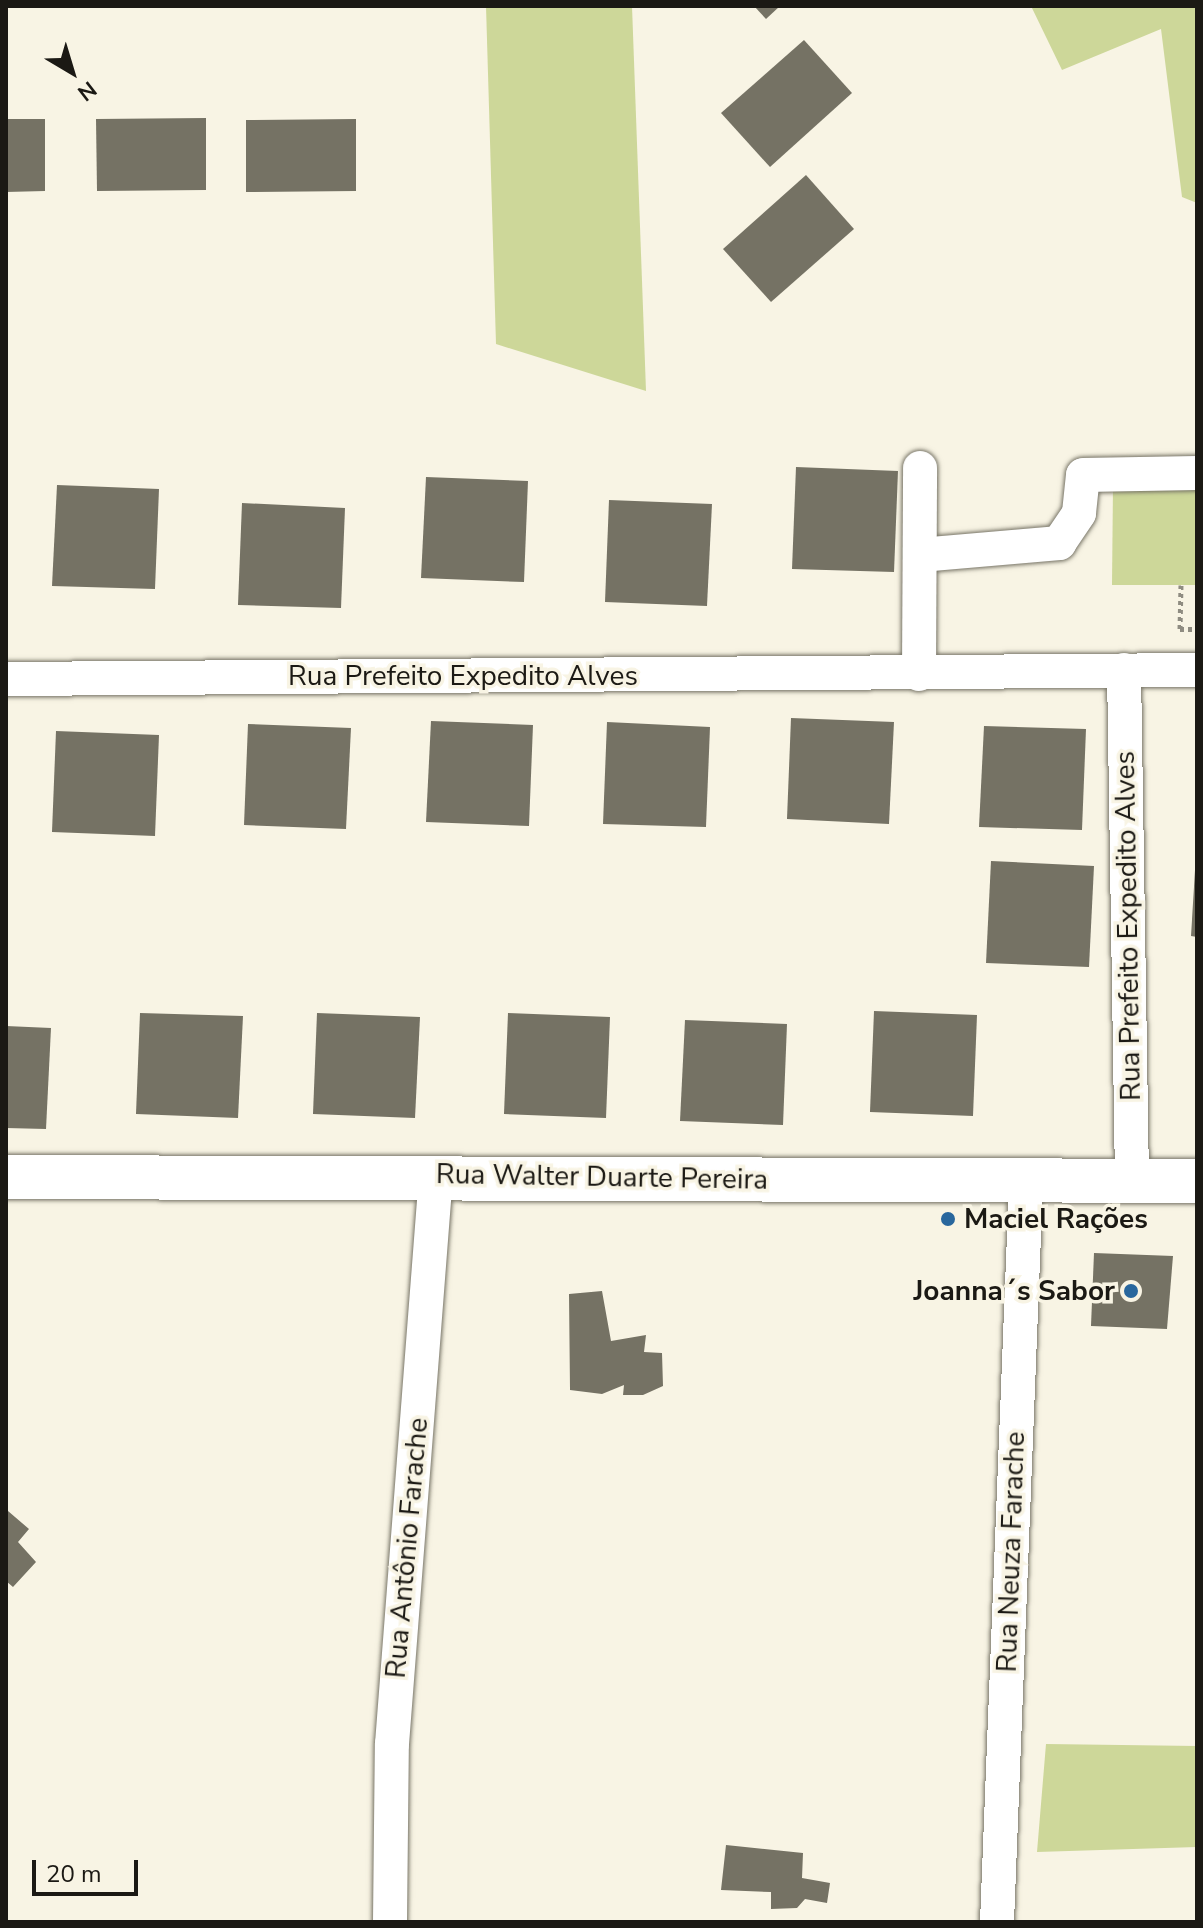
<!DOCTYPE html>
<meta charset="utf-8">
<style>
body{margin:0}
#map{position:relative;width:1203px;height:1928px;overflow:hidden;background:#f8f4e4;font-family:"Nunito Sans",sans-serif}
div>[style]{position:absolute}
.green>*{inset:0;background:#cdd799}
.building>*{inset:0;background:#757264}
.path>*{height:5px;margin-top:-2.5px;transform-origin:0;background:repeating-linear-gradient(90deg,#8f8c81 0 4px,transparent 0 8px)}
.roads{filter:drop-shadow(0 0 2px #787567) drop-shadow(0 0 2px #787567)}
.street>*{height:34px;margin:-17px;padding:0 17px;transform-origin:17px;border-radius:17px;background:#fff}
.secondary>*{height:44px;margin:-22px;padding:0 22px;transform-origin:22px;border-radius:22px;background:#fff}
.dots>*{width:22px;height:22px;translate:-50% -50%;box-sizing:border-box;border:4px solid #f8f4e4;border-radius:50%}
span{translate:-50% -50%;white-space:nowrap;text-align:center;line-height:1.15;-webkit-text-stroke:7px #f8f4e4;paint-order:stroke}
.street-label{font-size:28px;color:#1b1914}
.poi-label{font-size:28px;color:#1b1914;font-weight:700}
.left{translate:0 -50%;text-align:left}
.right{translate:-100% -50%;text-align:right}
.frame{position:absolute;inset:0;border:8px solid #1b1914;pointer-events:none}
.north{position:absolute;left:32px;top:32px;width:80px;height:80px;-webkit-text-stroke:6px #f8f4e4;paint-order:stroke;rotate:142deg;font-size:22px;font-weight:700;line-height:32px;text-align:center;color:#1b1914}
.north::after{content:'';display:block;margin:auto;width:28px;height:36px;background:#1b1914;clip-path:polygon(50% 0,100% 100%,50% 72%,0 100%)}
.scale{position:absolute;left:32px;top:1860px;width:106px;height:36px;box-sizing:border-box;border:4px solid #1b1914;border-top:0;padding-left:10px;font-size:24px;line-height:28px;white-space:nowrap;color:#1b1914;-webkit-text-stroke:6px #f8f4e4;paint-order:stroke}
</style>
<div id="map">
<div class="green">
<i style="clip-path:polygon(486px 6px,632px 6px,646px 391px,496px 344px)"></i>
<i style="clip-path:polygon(1031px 6px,1197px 6px,1197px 203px,1182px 197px,1161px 29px,1062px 70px)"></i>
<i style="clip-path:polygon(1113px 485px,1197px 486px,1197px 585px,1112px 585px)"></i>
<i style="clip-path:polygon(1046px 1744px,1197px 1746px,1197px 1847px,1037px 1852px)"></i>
</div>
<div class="building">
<i style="clip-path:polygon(754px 6px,780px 6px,766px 19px)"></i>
<i style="clip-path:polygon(804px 40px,852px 93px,770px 167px,721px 113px)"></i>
<i style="clip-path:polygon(206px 118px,206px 190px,97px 191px,96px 119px)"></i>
<i style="clip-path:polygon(6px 119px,45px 119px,45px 191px,6px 192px)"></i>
<i style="clip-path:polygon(356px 119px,356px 191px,246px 192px,246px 120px)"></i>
<i style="clip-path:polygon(806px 175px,854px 229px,771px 302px,723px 249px)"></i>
<i style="clip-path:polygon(796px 467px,898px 471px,894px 572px,792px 569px)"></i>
<i style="clip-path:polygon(426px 477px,528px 481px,524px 582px,421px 578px)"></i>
<i style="clip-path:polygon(57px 485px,159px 489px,155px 589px,52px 586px)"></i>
<i style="clip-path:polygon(609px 500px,712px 504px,707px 606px,605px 602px)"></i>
<i style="clip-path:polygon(242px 503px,345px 508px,341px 608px,238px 605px)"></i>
<i style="clip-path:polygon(791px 718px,894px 722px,889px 824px,787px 819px)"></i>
<i style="clip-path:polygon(431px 721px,533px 725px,529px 826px,426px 822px)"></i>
<i style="clip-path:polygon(607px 722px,710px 727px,706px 827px,603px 824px)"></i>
<i style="clip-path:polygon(248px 724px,351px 728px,346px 829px,244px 825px)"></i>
<i style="clip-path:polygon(984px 726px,1086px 729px,1082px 830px,979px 827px)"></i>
<i style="clip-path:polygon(56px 731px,159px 735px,155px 836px,52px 832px)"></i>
<i style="clip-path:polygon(991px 861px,1094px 866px,1089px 967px,986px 963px)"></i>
<i style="clip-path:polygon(1195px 870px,1197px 870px,1197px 937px,1191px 936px)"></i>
<i style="clip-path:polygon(874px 1011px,977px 1015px,973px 1116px,870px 1112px)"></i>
<i style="clip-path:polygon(140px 1013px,243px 1016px,238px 1118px,136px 1114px)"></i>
<i style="clip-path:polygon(317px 1013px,420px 1017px,415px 1118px,313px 1114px)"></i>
<i style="clip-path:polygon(508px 1013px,610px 1017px,606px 1118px,504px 1114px)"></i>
<i style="clip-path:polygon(685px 1020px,787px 1024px,783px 1125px,680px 1121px)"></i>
<i style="clip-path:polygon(6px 1026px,51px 1028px,46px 1129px,6px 1128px)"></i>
<i style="clip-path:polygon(1094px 1253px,1173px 1256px,1167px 1329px,1091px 1326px)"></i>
<i style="clip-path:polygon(602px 1291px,611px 1341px,646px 1335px,644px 1352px,662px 1353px,663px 1386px,643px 1395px,623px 1395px,624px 1385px,602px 1394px,570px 1390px,569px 1294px)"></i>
<i style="clip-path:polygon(6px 1497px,8px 1511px,29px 1529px,18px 1542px,36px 1562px,13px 1587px,6px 1581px)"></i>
<i style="clip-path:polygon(726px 1845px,803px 1853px,802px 1878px,830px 1883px,827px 1903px,805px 1899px,797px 1908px,771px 1909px,771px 1892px,721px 1890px)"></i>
</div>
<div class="path">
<i style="left:1181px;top:585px;width:44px;rotate:91.3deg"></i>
<i style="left:1180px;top:629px;width:17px"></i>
</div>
<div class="roads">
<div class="street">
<i style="left:920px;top:555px;width:140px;rotate:-4.9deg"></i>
<i style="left:1059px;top:543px;width:36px;rotate:-56deg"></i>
<i style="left:1079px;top:513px;width:38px;rotate:-84deg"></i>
<i style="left:1083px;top:475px;width:114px;rotate:-1deg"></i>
<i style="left:1124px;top:670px;width:512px;rotate:89.1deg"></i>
<i style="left:919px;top:674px;width:206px;rotate:-89.7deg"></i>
<i style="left:6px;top:679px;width:1191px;rotate:-0.43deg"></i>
<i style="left:390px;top:1922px;width:178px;rotate:-89.4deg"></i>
<i style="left:392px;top:1744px;width:571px;rotate:-85.58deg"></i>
<i style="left:997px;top:1922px;width:740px;rotate:-87.75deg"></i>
</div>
<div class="secondary">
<i style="left:6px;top:1177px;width:1191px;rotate:0.19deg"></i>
</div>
</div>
<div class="dots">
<i style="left:948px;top:1219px;background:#29679d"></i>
<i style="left:1131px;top:1291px;background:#29679d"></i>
</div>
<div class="street-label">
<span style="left:463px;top:676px">Rua Prefeito Expedito Alves</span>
<span style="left:1128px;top:926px;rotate:-91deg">Rua Prefeito Expedito Alves</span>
<span style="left:602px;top:1177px;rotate:1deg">Rua Walter Duarte Pereira</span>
<span style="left:407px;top:1548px;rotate:-85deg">Rua Antônio Farache</span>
<span style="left:1011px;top:1552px;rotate:-88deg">Rua Neuza Farache</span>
</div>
<div class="poi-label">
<span class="left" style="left:964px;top:1219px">Maciel Rações</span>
<span class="right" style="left:1115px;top:1291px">Joanna´s Sabor</span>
</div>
<div class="frame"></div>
<div class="north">N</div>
<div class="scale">20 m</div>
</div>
